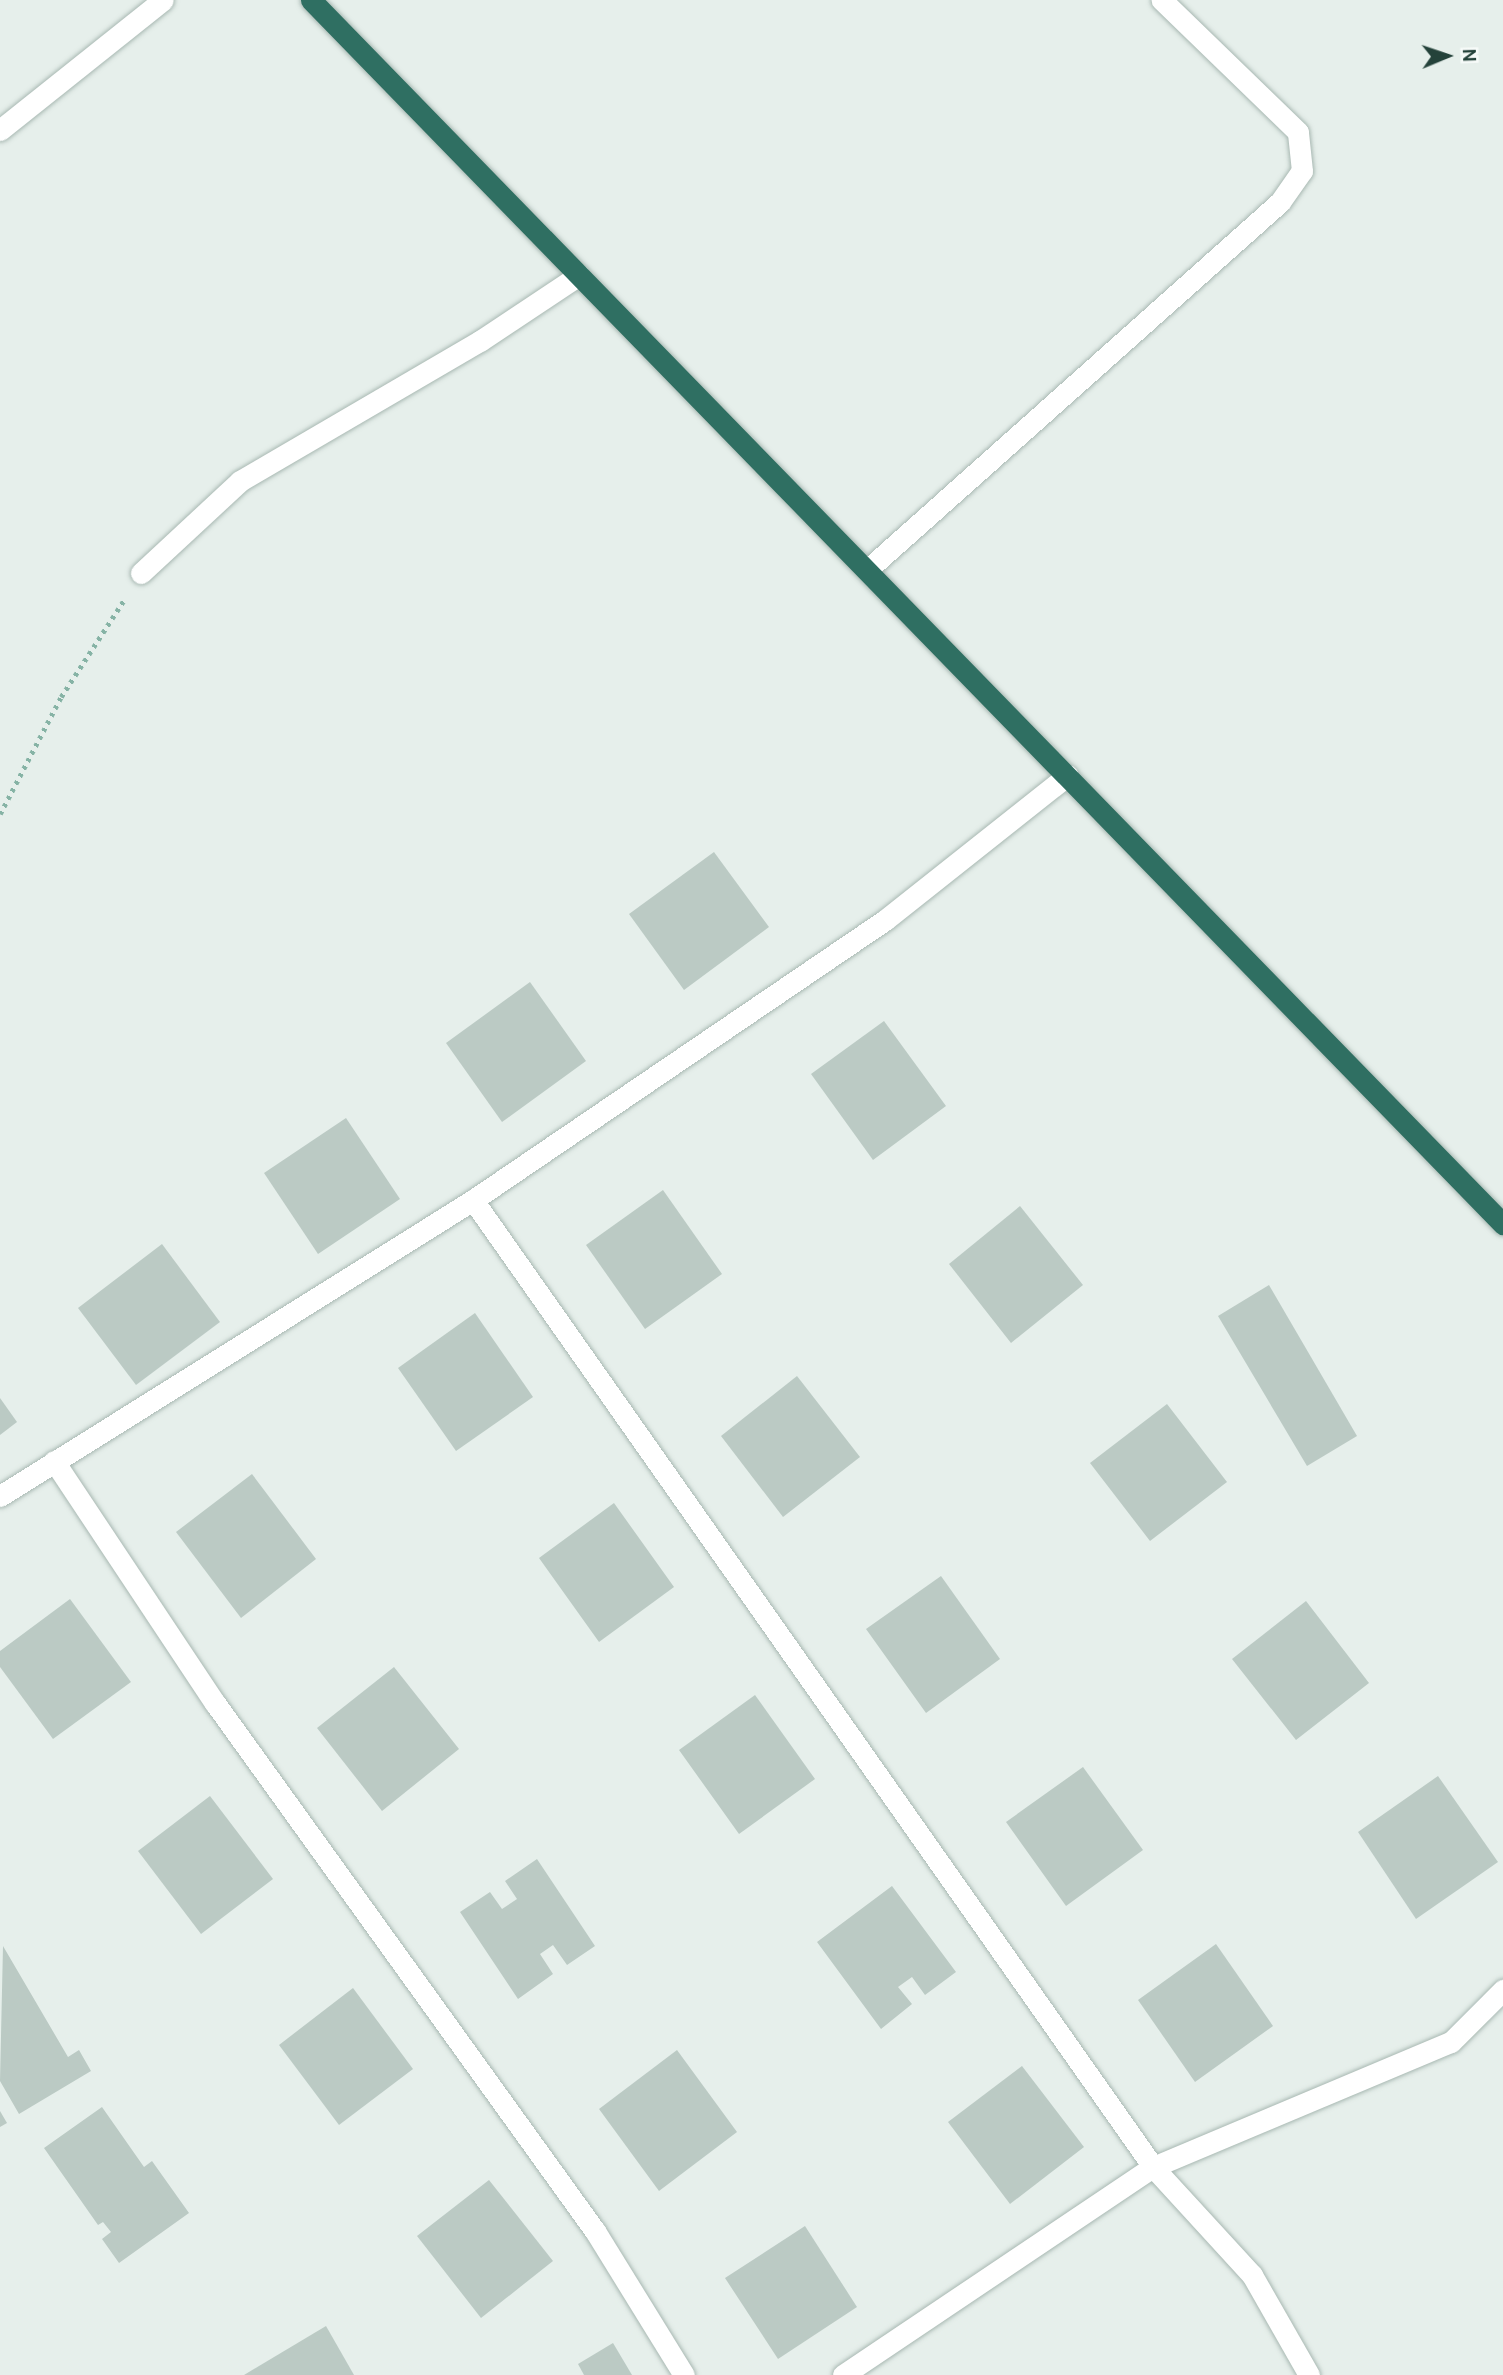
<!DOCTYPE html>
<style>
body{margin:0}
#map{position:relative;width:1503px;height:2375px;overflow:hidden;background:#e6efeb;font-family:Overpass,sans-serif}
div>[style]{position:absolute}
.building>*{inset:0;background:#bbcac4}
.path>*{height:4.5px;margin-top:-2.25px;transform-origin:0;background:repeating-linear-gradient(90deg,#86b3a5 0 3.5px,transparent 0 8.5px)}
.roads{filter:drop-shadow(0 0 2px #a8b8b2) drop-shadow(0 0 2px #a8b8b2)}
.street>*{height:21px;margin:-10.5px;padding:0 10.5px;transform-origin:10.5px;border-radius:10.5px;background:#fff}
.highway>*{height:21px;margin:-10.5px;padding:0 10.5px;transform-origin:10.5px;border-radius:10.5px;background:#2f6f62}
span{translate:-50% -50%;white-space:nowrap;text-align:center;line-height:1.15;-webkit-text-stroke:7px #f7fbf9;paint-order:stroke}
.north{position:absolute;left:1412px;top:21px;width:70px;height:70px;-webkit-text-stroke:5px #f7fbf9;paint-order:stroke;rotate:88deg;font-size:19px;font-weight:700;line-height:28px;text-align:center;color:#24423a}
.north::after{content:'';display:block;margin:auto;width:24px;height:32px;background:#24423a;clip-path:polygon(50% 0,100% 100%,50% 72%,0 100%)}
</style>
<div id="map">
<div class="building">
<i style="clip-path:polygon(714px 852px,769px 927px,684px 990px,629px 914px)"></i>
<i style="clip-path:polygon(530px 982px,586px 1061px,502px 1122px,446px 1043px)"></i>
<i style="clip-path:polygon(884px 1021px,946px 1106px,873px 1160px,811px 1074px)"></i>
<i style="clip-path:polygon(346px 1118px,400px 1199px,318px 1254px,264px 1173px)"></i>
<i style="clip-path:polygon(663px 1190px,722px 1274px,645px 1329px,586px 1245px)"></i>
<i style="clip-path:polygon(1020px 1206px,1083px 1285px,1011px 1343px,949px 1264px)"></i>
<i style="clip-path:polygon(162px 1244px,220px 1322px,136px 1385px,78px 1308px)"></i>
<i style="clip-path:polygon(1269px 1285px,1357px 1436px,1307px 1466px,1218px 1316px)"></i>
<i style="clip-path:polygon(475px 1313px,533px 1397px,456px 1451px,398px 1368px)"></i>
<i style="clip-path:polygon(797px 1376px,860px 1457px,783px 1517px,721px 1436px)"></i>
<i style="clip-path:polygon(0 1398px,17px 1422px,0 1435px)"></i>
<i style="clip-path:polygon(1167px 1404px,1227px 1482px,1150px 1541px,1090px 1463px)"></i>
<i style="clip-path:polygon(252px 1474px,316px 1559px,241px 1618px,176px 1532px)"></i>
<i style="clip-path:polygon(614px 1503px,674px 1587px,599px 1642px,539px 1558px)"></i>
<i style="clip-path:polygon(941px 1576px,1000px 1659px,926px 1713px,866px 1629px)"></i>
<i style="clip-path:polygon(70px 1599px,131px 1682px,53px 1739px,0 1667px,0 1651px)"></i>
<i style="clip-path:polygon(1306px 1601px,1369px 1683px,1296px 1740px,1232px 1659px)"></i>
<i style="clip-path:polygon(394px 1667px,459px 1749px,382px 1811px,317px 1728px)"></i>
<i style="clip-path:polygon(755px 1695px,815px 1779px,739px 1834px,679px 1750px)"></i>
<i style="clip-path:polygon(1083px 1767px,1143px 1850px,1066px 1906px,1006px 1822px)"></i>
<i style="clip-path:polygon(1438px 1776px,1498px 1862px,1416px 1919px,1358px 1832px)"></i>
<i style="clip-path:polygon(210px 1796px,273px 1879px,201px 1934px,138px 1851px)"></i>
<i style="clip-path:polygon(537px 1859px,595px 1946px,567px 1965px,553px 1945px,540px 1954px,553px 1974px,518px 1999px,460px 1912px,490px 1892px,502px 1909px,517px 1899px,505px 1881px)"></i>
<i style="clip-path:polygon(892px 1886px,956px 1972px,925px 1995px,912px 1977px,898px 1987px,912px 2004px,881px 2029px,817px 1942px)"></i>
<i style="clip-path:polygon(1216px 1944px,1273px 2026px,1195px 2082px,1138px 2000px)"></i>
<i style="clip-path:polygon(3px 1946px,68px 2057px,79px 2050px,91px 2071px,19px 2114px,0 2081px)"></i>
<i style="clip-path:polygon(353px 1988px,413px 2069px,339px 2125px,279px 2045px)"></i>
<i style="clip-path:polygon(677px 2050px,737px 2132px,659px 2191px,599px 2109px)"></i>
<i style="clip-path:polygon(1022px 2066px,1084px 2147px,1010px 2204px,948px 2122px)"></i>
<i style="clip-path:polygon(102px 2107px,144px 2167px,152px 2161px,189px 2213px,119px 2263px,102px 2239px,111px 2232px,103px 2222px,98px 2225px,44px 2148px)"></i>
<i style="clip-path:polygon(0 2111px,7px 2123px,0 2127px)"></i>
<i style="clip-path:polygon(489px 2180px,553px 2261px,481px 2318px,417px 2236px)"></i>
<i style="clip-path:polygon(805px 2226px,857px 2307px,778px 2359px,725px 2278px)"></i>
<i style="clip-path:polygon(326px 2326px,354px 2375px,244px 2375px)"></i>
<i style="clip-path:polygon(613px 2343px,632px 2375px,584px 2375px,578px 2364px)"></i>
</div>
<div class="path">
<i style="left:0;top:814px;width:132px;rotate:-62.5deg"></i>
<i style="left:61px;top:697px;width:116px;rotate:-57deg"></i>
</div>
<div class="roads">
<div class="street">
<i style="left:0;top:130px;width:208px;rotate:-38.6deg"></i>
<i style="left:867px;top:570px;width:553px;rotate:-41.7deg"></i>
<i style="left:1280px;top:202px;width:38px;rotate:-55deg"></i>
<i style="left:1302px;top:171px;width:39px;rotate:-96deg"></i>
<i style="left:1298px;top:132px;width:190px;rotate:-135.9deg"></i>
<i style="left:141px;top:573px;width:135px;rotate:-42.9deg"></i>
<i style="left:240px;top:481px;width:278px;rotate:-30.3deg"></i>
<i style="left:480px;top:341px;width:119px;rotate:-33.7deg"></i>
<i style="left:473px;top:1200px;width:1182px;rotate:54.88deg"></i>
<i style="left:1153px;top:2167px;width:147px;rotate:47.5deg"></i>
<i style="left:1252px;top:2275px;width:115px;rotate:60.3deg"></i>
<i style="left:54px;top:1461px;width:291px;rotate:56.4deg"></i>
<i style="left:215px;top:1703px;width:651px;rotate:54.26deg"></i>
<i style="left:595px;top:2231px;width:169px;rotate:58.3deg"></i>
<i style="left:0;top:1496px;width:558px;rotate:-32.04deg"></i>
<i style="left:473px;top:1200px;width:498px;rotate:-34.2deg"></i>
<i style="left:885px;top:920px;width:233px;rotate:-38.4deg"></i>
<i style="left:843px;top:2375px;width:373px;rotate:-33.9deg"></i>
<i style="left:1153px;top:2167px;width:323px;rotate:-22.8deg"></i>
<i style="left:1451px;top:2042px;width:74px;rotate:-45deg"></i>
</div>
<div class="highway">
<i style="left:311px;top:0;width:1709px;rotate:45.76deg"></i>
</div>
</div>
<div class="north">N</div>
</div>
